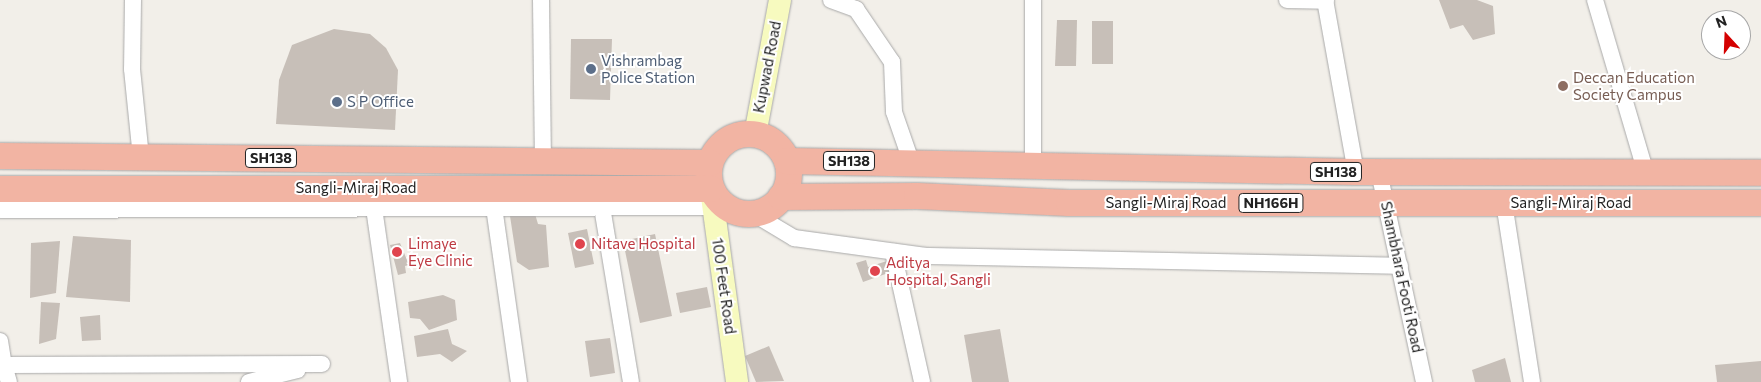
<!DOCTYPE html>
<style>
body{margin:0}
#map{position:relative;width:1761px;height:382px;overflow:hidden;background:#f2efe9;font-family:Commissioner,sans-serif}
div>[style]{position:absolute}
.building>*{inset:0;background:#c7bfb8}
.roads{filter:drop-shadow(0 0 1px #a9a9a9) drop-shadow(0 0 1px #a9a9a9)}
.minor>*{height:16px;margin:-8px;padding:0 8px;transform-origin:8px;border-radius:8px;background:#fff}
.secondary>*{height:22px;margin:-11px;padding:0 11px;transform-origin:11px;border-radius:11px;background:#f7fabf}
.trunk>*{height:26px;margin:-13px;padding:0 13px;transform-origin:13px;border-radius:13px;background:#f2b4a3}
.trunk>.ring{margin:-13px;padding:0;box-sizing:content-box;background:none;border:26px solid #f2b4a3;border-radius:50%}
.dots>*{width:14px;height:14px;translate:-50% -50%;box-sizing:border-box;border:2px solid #fff;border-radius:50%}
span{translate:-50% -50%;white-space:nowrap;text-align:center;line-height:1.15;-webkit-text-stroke:4px #fff;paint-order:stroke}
.shield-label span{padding:1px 4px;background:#fff;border:1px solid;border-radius:4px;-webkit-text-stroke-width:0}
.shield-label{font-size:14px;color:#222;font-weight:700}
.service-label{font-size:15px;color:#4e5e75}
.left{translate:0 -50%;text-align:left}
.street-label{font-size:15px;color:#222}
.education-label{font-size:15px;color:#785e54}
.health-label{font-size:15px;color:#be3a42}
.north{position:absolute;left:1701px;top:10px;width:50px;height:50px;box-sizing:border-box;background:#fff;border:1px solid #a7a7a7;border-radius:50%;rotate:340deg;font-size:14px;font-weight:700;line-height:20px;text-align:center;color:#222}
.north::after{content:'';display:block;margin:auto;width:18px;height:22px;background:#d40000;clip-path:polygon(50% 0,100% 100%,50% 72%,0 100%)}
</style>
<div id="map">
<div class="building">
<i style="clip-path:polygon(1439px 0,1477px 0,1493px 6px,1495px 34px,1473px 40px,1463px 25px,1450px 29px)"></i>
<i style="clip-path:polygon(1057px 20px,1077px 20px,1076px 66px,1055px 66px)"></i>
<i style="clip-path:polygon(1092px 21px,1113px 21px,1113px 64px,1092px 64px)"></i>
<i style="clip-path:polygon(334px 29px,370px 34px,386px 48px,398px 70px,395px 130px,276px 124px,279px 80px,292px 45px)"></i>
<i style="clip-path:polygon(571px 39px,612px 39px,610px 100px,570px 99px)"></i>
<i style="clip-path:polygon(535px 214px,538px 224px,546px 225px,549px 267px,529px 270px,517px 262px,510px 216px)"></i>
<i style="clip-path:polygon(587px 229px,594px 264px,575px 268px,568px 233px)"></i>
<i style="clip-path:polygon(655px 234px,672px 316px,640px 323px,623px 241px)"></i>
<i style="clip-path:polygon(73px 236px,131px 240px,130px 302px,66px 297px)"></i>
<i style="clip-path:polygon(60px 241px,56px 293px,30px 298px,31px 243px)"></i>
<i style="clip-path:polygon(400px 243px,409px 265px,405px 266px,406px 273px,398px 275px,390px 245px)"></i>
<i style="clip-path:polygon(866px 260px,868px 267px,887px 261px,891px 272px,863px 282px,856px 263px)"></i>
<i style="clip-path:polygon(707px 287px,711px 307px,680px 313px,676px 293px)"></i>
<i style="clip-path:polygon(443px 295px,455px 300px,457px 320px,429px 330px,420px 319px,410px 318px,408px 302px)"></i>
<i style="clip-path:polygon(41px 302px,60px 303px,56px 339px,39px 344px)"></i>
<i style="clip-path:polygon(100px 315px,101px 340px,82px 341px,80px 317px)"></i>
<i style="clip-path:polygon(448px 329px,452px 344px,467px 351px,452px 362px,440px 354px,417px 357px,414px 336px)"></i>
<i style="clip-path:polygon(1000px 329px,1009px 382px,972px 382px,964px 335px)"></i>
<i style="clip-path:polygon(610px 338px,615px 373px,590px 377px,585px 341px)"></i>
<i style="clip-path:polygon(769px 346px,784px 381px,756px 382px,745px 356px)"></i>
<i style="clip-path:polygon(1505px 358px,1511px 382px,1475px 382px,1472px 370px)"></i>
<i style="clip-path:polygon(1761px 361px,1761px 382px,1717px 382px,1715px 365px)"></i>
</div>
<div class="roads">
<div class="minor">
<i style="left:133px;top:0;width:69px;rotate:90.8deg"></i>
<i style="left:132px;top:69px;width:88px;rotate:84.2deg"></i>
<i style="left:541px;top:0;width:161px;rotate:89.3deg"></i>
<i style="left:831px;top:0;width:27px;rotate:20deg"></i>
<i style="left:856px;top:9px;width:64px;rotate:55.8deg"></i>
<i style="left:892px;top:62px;width:50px;rotate:87.7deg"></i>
<i style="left:894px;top:112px;width:52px;rotate:70.9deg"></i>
<i style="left:1287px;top:0;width:39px;rotate:1deg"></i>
<i style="left:1325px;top:0;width:175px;rotate:79.8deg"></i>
<i style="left:1595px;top:0;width:180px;rotate:73.6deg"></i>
<i style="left:1033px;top:167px;width:167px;rotate:-90deg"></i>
<i style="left:1379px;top:172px;width:215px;rotate:77.9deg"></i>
<i style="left:1504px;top:203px;width:181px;rotate:81.1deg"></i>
<i style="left:494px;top:207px;width:177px;rotate:81.9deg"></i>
<i style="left:602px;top:207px;width:177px;rotate:80.6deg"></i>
<i style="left:374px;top:208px;width:176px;rotate:81.8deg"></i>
<i style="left:0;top:210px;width:713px;rotate:-0.24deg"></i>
<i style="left:754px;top:214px;width:47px;rotate:31deg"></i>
<i style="left:794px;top:238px;width:133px;rotate:7.8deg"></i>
<i style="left:926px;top:256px;width:474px;rotate:1.2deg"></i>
<i style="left:893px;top:252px;width:133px;rotate:77.4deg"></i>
<i style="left:0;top:341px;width:24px;rotate:81deg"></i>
<i style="left:4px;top:365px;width:318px;rotate:-0.2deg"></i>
<i style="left:4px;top:365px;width:18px;rotate:74deg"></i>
<i style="left:249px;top:382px;width:50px;rotate:-13.8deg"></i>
</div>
<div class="secondary">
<i style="left:755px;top:135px;width:137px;rotate:-79.5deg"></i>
<i style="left:711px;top:189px;width:195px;rotate:82.3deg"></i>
</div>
<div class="trunk">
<i class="ring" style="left:709px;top:134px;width:54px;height:54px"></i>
<i style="left:0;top:156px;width:710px;rotate:0.56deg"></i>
<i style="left:787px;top:161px;width:569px;rotate:1.11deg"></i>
<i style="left:1356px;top:172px;width:405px;rotate:0.1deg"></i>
<i style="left:0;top:189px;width:711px"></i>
<i style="left:781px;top:197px;width:136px;rotate:-0.4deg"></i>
<i style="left:917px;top:196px;width:152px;rotate:2.6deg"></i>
<i style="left:1069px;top:203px;width:692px"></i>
</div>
</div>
<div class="dots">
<i style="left:591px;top:69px;background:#5c6f8a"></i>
<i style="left:1563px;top:86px;background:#8d6e63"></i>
<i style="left:337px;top:102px;background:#5c6f8a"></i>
<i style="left:580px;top:244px;background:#e0444e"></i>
<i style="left:397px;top:252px;background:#e0444e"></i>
<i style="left:875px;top:271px;background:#e0444e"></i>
</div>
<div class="shield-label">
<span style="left:271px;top:158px">SH138</span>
<span style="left:849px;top:161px">SH138</span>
<span style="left:1336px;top:172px">SH138</span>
<span style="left:1271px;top:203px">NH166H</span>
</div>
<div class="service-label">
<span class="left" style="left:601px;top:69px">Vishrambag<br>Police Station</span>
<span class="left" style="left:347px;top:102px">S P Office</span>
</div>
<div class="street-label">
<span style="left:767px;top:67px;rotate:-79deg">Kupwad Road</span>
<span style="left:356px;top:188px">Sangli-Miraj Road</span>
<span style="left:1166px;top:203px">Sangli-Miraj Road</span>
<span style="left:1571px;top:203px">Sangli-Miraj Road</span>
<span style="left:1402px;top:277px;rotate:78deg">Shambhara Footi Road</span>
<span style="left:724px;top:286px;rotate:82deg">100 Feet Road</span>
</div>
<div class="education-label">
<span class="left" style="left:1573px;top:86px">Deccan Education<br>Society Campus</span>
</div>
<div class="health-label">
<span class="left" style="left:408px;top:252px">Limaye<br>Eye Clinic</span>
<span class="left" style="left:591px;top:244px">Nitave Hospital</span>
<span class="left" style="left:886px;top:271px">Aditya<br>Hospital, Sangli</span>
</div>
<div class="north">N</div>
</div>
